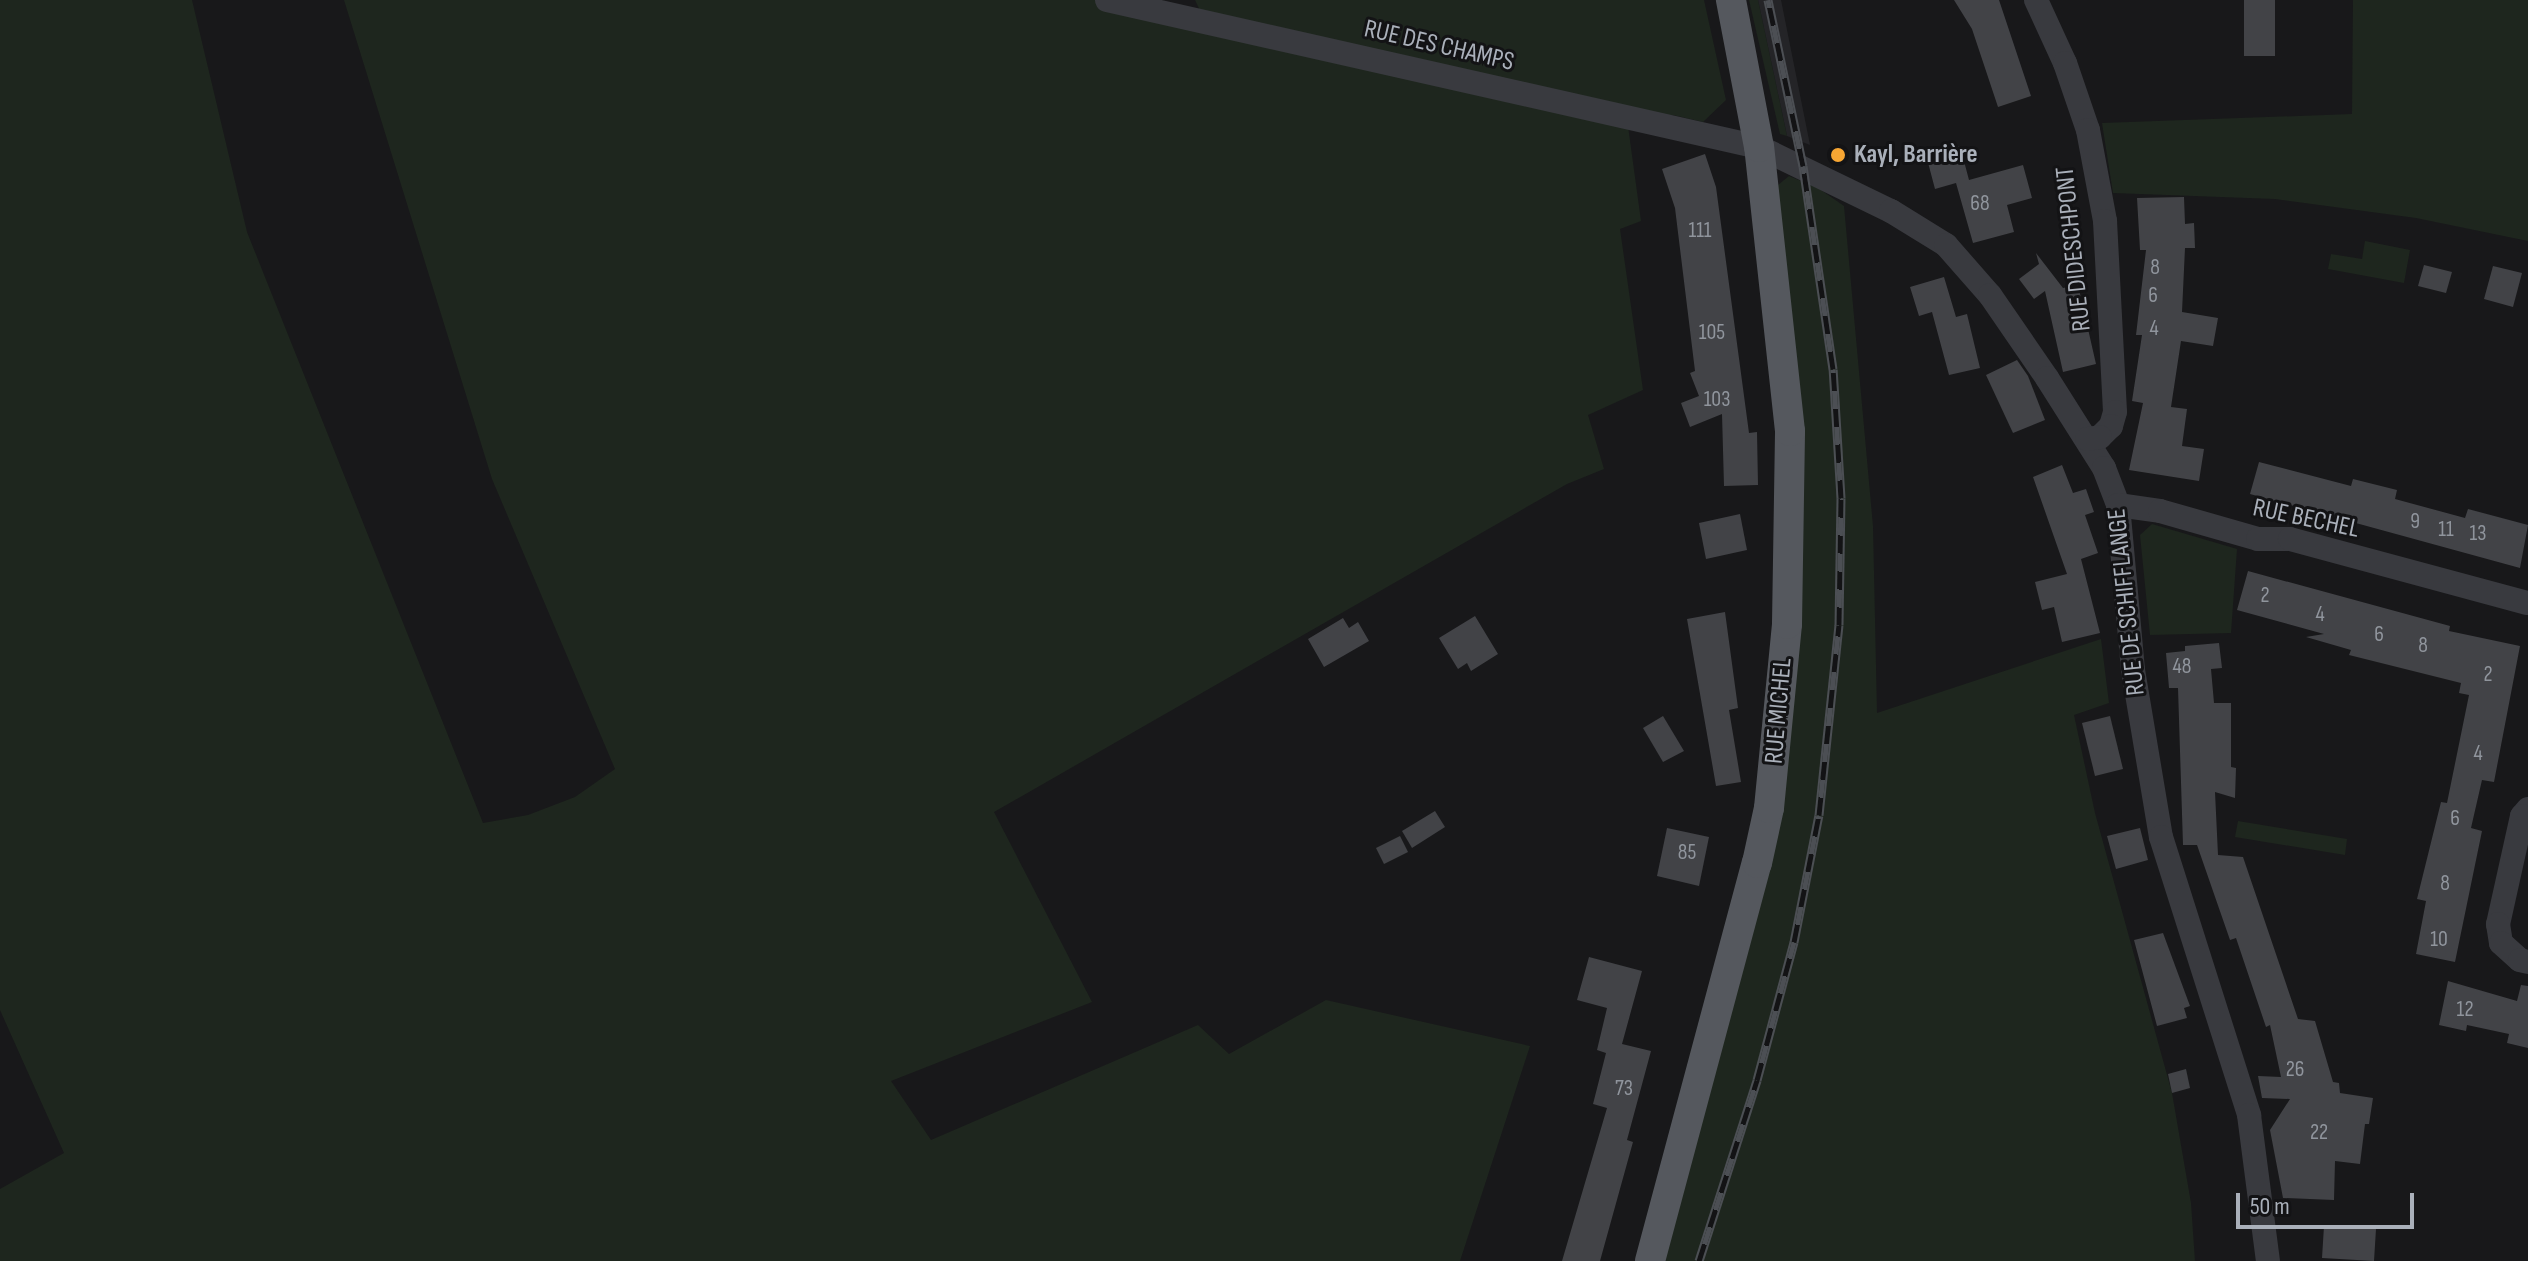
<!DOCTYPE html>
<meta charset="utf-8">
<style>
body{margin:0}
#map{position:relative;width:2528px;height:1261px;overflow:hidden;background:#18181a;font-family:"Sofia Sans Condensed",sans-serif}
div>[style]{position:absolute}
.built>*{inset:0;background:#242427}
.green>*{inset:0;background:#1e261e}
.building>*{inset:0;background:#424347}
.minor>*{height:24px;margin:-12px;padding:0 12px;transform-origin:12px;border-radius:12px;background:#393a3f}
.major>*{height:30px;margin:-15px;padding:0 15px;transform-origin:15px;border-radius:15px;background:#55585e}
.rail>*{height:9px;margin-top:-4.5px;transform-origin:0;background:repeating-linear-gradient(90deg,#131315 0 18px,#4c4f54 0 36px);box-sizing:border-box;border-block:2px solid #4c4f54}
.dots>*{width:22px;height:22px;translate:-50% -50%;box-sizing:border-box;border:4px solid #131315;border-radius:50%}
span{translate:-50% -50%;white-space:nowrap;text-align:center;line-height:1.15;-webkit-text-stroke:6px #131315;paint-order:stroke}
.number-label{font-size:22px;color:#90959d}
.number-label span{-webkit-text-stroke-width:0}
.street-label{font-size:26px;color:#aab0ba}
.poi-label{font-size:26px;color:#aab0ba;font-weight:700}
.left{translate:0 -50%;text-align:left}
.scale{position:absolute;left:2236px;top:1193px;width:178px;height:36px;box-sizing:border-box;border:4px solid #aab0ba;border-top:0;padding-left:10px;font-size:24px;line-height:28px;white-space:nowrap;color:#aab0ba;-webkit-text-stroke:6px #131315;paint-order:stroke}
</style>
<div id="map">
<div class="built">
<i style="clip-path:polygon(1758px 0,1781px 0,1810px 145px,1787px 136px)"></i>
</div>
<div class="green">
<i style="clip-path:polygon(0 0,192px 0,247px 232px,483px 823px,528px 815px,575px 797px,615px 769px,492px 479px,344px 0,1107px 0,1205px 21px,1195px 0,1704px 0,1726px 100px,1703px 122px,1673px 115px,1628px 126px,1641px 221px,1620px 229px,1643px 390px,1588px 415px,1604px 469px,1567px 484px,994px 812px,1092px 1002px,891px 1081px,931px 1140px,1198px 1025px,1229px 1054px,1326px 1000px,1530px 1046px,1460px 1261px,0 1261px,0 1189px,64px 1153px,0 1010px)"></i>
<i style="clip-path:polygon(1749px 0,1758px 0,1787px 136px,1780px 134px)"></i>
<i style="clip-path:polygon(2353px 0,2528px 0,2528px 241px,2416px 218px,2275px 199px,2113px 193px,2102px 123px,2352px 114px)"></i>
<i style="clip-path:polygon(1789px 176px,1818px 188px,1844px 206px,1873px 526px,1877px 713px,2101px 639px,2109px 703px,2074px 715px,2095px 813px,2172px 1093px,2191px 1203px,2195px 1261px,1658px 1261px,1771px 845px,1778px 185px)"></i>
<i style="clip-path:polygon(2365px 241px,2410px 250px,2404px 283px,2328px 269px,2331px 254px,2362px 259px)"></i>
<i style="clip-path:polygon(2152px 524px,2237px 549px,2231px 633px,2150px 635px,2140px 535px)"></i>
<i style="clip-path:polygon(2238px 821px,2347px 839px,2345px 855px,2235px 837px)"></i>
</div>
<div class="building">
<i style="clip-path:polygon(1954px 0,1999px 0,2031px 96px,1998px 107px,1972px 29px)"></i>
<i style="clip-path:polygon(2244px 0,2275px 0,2275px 56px,2244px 56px)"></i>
<i style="clip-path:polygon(1960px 146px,1969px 180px,2023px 165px,2032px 198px,2007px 205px,2014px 232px,1973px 243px,1956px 183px,1935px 189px,1926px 155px)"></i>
<i style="clip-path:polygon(1705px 154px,1716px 187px,1749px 433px,1757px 432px,1758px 485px,1724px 486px,1722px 414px,1690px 427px,1681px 403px,1699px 396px,1690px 373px,1695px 371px,1675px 208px,1662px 169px)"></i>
<i style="clip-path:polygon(2184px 197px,2185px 224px,2194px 223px,2195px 248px,2185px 248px,2182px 312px,2218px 318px,2213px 346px,2181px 341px,2171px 407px,2187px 409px,2182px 446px,2204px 449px,2199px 481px,2129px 470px,2143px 403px,2132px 401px,2142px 335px,2136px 335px,2146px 250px,2140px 250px,2137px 198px)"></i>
<i style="clip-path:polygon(2036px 253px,2063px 288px,2078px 285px,2096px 364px,2063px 372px,2045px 291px,2034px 299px,2019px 279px,2039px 264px)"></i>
<i style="clip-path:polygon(2424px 265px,2452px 272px,2446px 293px,2418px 286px)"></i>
<i style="clip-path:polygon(2493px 266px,2522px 273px,2513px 307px,2484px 299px)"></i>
<i style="clip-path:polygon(1944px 277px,1956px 317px,1967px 314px,1980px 368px,1949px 375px,1932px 312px,1919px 316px,1910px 287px)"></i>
<i style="clip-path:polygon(2017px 360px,2028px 376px,2045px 420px,2013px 433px,1986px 375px)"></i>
<i style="clip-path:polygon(2259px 462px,2351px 486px,2353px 479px,2397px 490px,2395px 499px,2465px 518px,2468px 509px,2528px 525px,2520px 568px,2250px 494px)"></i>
<i style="clip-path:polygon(2062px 465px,2073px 493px,2086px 489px,2094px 512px,2085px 515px,2098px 553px,2081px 559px,2100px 633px,2062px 642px,2054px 607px,2042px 610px,2035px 582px,2067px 574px,2033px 477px)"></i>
<i style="clip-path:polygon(1740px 514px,1747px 550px,1706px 559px,1699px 523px)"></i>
<i style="clip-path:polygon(2248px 571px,2450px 626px,2449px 631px,2520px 646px,2494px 782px,2482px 780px,2471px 828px,2482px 831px,2455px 962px,2416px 954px,2426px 901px,2417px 899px,2441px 802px,2447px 803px,2469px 695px,2459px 693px,2461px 683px,2349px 655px,2351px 650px,2306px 637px,2324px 634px,2237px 610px)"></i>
<i style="clip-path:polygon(1725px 612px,1738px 708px,1729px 710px,1741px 782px,1716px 786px,1687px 619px)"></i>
<i style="clip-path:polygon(1475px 616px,1498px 654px,1471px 671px,1467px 663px,1458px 669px,1439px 638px)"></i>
<i style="clip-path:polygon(1343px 618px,1349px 628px,1358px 622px,1369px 641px,1324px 667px,1308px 639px)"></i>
<i style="clip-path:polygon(2219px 643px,2222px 668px,2211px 669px,2214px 703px,2231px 703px,2231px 767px,2236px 768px,2235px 798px,2215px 792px,2218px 855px,2243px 857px,2298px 1019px,2315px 1021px,2333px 1082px,2339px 1083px,2340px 1093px,2373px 1098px,2369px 1124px,2365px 1124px,2360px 1164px,2335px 1161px,2334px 1200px,2283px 1198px,2270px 1130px,2290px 1099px,2262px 1098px,2258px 1076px,2281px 1077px,2270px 1025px,2266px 1027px,2236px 938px,2230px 940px,2197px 845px,2183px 845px,2178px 688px,2169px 688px,2166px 653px,2185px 651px,2185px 646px)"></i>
<i style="clip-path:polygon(1663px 716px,1684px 751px,1663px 762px,1643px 728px)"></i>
<i style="clip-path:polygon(2110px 716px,2123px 769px,2095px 776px,2082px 723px)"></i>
<i style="clip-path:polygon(1435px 811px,1445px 827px,1412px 848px,1402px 831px)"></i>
<i style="clip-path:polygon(1667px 828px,1709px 837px,1699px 886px,1657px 876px)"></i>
<i style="clip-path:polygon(2140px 828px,2148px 860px,2116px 869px,2107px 836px)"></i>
<i style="clip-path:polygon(1400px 836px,1408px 852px,1384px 864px,1376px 848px)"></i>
<i style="clip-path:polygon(2163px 933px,2190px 1006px,2184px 1008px,2187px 1018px,2157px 1026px,2134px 940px)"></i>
<i style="clip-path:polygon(1589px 957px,1642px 971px,1622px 1044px,1651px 1051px,1627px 1140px,1633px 1142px,1600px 1261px,1562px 1261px,1607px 1108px,1593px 1104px,1606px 1053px,1597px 1050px,1607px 1008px,1577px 1000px)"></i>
<i style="clip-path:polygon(2448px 981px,2517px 1001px,2521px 985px,2528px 986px,2528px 1048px,2507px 1043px,2509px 1034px,2467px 1025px,2466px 1031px,2439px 1025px)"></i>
<i style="clip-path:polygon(2186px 1069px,2190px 1088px,2172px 1093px,2168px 1074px)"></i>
<i style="clip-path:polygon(2324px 1226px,2376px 1229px,2374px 1261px,2322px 1258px)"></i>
</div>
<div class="minor">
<i style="left:1107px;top:0;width:668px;rotate:12.71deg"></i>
<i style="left:1759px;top:147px;width:147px;rotate:25.9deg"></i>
<i style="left:1891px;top:211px;width:65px;rotate:31.7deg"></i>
<i style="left:1946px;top:245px;width:67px;rotate:48.7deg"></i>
<i style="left:1990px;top:295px;width:101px;rotate:55.5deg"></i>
<i style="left:2047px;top:378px;width:107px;rotate:57.7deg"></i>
<i style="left:2104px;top:468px;width:40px;rotate:69deg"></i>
<i style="left:2118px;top:505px;width:166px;rotate:84.8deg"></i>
<i style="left:2133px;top:670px;width:169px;rotate:80.5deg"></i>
<i style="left:2161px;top:837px;width:292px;rotate:72.4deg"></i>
<i style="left:2249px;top:1115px;width:147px;rotate:82.6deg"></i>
<i style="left:2036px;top:0;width:69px;rotate:65.3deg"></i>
<i style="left:2065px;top:63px;width:71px;rotate:71.1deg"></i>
<i style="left:2088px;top:130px;width:93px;rotate:79.4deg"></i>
<i style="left:2105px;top:221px;width:191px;rotate:87deg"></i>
<i style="left:2115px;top:412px;width:15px;rotate:106deg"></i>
<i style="left:2111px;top:426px;width:16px;rotate:135deg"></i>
<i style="left:2100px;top:437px;width:13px;rotate:171deg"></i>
<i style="left:2118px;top:505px;width:42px;rotate:8.1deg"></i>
<i style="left:2160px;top:511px;width:102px;rotate:15.9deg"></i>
<i style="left:2258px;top:539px;width:32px"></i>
<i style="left:2290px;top:539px;width:246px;rotate:15.1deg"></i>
<i style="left:2528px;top:809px;width:9px;rotate:131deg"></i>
<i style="left:2522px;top:816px;width:111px;rotate:102.5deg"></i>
<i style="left:2498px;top:924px;width:19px;rotate:81deg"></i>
<i style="left:2501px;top:943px;width:25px;rotate:42deg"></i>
<i style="left:2520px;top:960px;width:8px;rotate:14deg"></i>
</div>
<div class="major">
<i style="left:1650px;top:1261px;width:412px;rotate:-75deg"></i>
<i style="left:1757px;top:863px;width:56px;rotate:-77.7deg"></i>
<i style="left:1769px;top:808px;width:185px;rotate:-84.4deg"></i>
<i style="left:1787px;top:624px;width:193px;rotate:-89.1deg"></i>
<i style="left:1790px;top:431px;width:286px;rotate:-96.2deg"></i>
<i style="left:1759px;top:147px;width:150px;rotate:-100.8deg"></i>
</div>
<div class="rail">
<i style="left:1699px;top:1261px;width:190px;rotate:-72.2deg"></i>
<i style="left:1757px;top:1080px;width:143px;rotate:-75deg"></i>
<i style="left:1794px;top:942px;width:129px;rotate:-78.9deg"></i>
<i style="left:1819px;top:815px;width:191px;rotate:-84deg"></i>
<i style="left:1839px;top:625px;width:127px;rotate:-89.1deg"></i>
<i style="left:1841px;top:498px;width:129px;rotate:-93.5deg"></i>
<i style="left:1833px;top:369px;width:205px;rotate:-98.4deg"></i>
<i style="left:1803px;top:166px;width:170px;rotate:-101.9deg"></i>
</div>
<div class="dots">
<i style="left:1838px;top:155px;background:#f7a633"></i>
</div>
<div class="number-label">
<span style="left:1980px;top:204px">68</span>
<span style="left:1700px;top:231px">111</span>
<span style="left:2155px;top:268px">8</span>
<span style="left:2153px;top:296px">6</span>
<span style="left:2154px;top:329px">4</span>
<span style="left:1712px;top:333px">105</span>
<span style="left:1717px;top:400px">103</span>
<span style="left:2415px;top:522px">9</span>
<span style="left:2446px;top:530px">11</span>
<span style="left:2478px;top:534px">13</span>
<span style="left:2265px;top:596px">2</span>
<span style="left:2320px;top:615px">4</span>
<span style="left:2379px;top:635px">6</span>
<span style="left:2423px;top:646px">8</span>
<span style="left:2182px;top:667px">48</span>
<span style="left:2488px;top:675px">2</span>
<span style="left:2478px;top:754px">4</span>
<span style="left:2455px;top:819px">6</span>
<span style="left:1687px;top:853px">85</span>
<span style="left:2445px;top:884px">8</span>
<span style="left:2439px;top:940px">10</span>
<span style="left:2465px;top:1010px">12</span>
<span style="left:2295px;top:1070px">26</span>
<span style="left:1624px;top:1089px">73</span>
<span style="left:2319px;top:1133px">22</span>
</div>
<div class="street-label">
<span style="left:1439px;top:46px;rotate:13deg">RUE DES CHAMPS</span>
<span style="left:2074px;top:249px;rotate:-96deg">RUE DIDESCHPONT</span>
<span style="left:2306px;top:519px;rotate:12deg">RUE BECHEL</span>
<span style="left:2127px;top:602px;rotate:-96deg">RUE DE SCHIFFLANGE</span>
<span style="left:1779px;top:711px;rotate:-85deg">RUE MICHEL</span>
</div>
<div class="poi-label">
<span class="left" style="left:1854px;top:155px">Kayl, Barrière</span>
</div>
<div class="scale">50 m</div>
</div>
